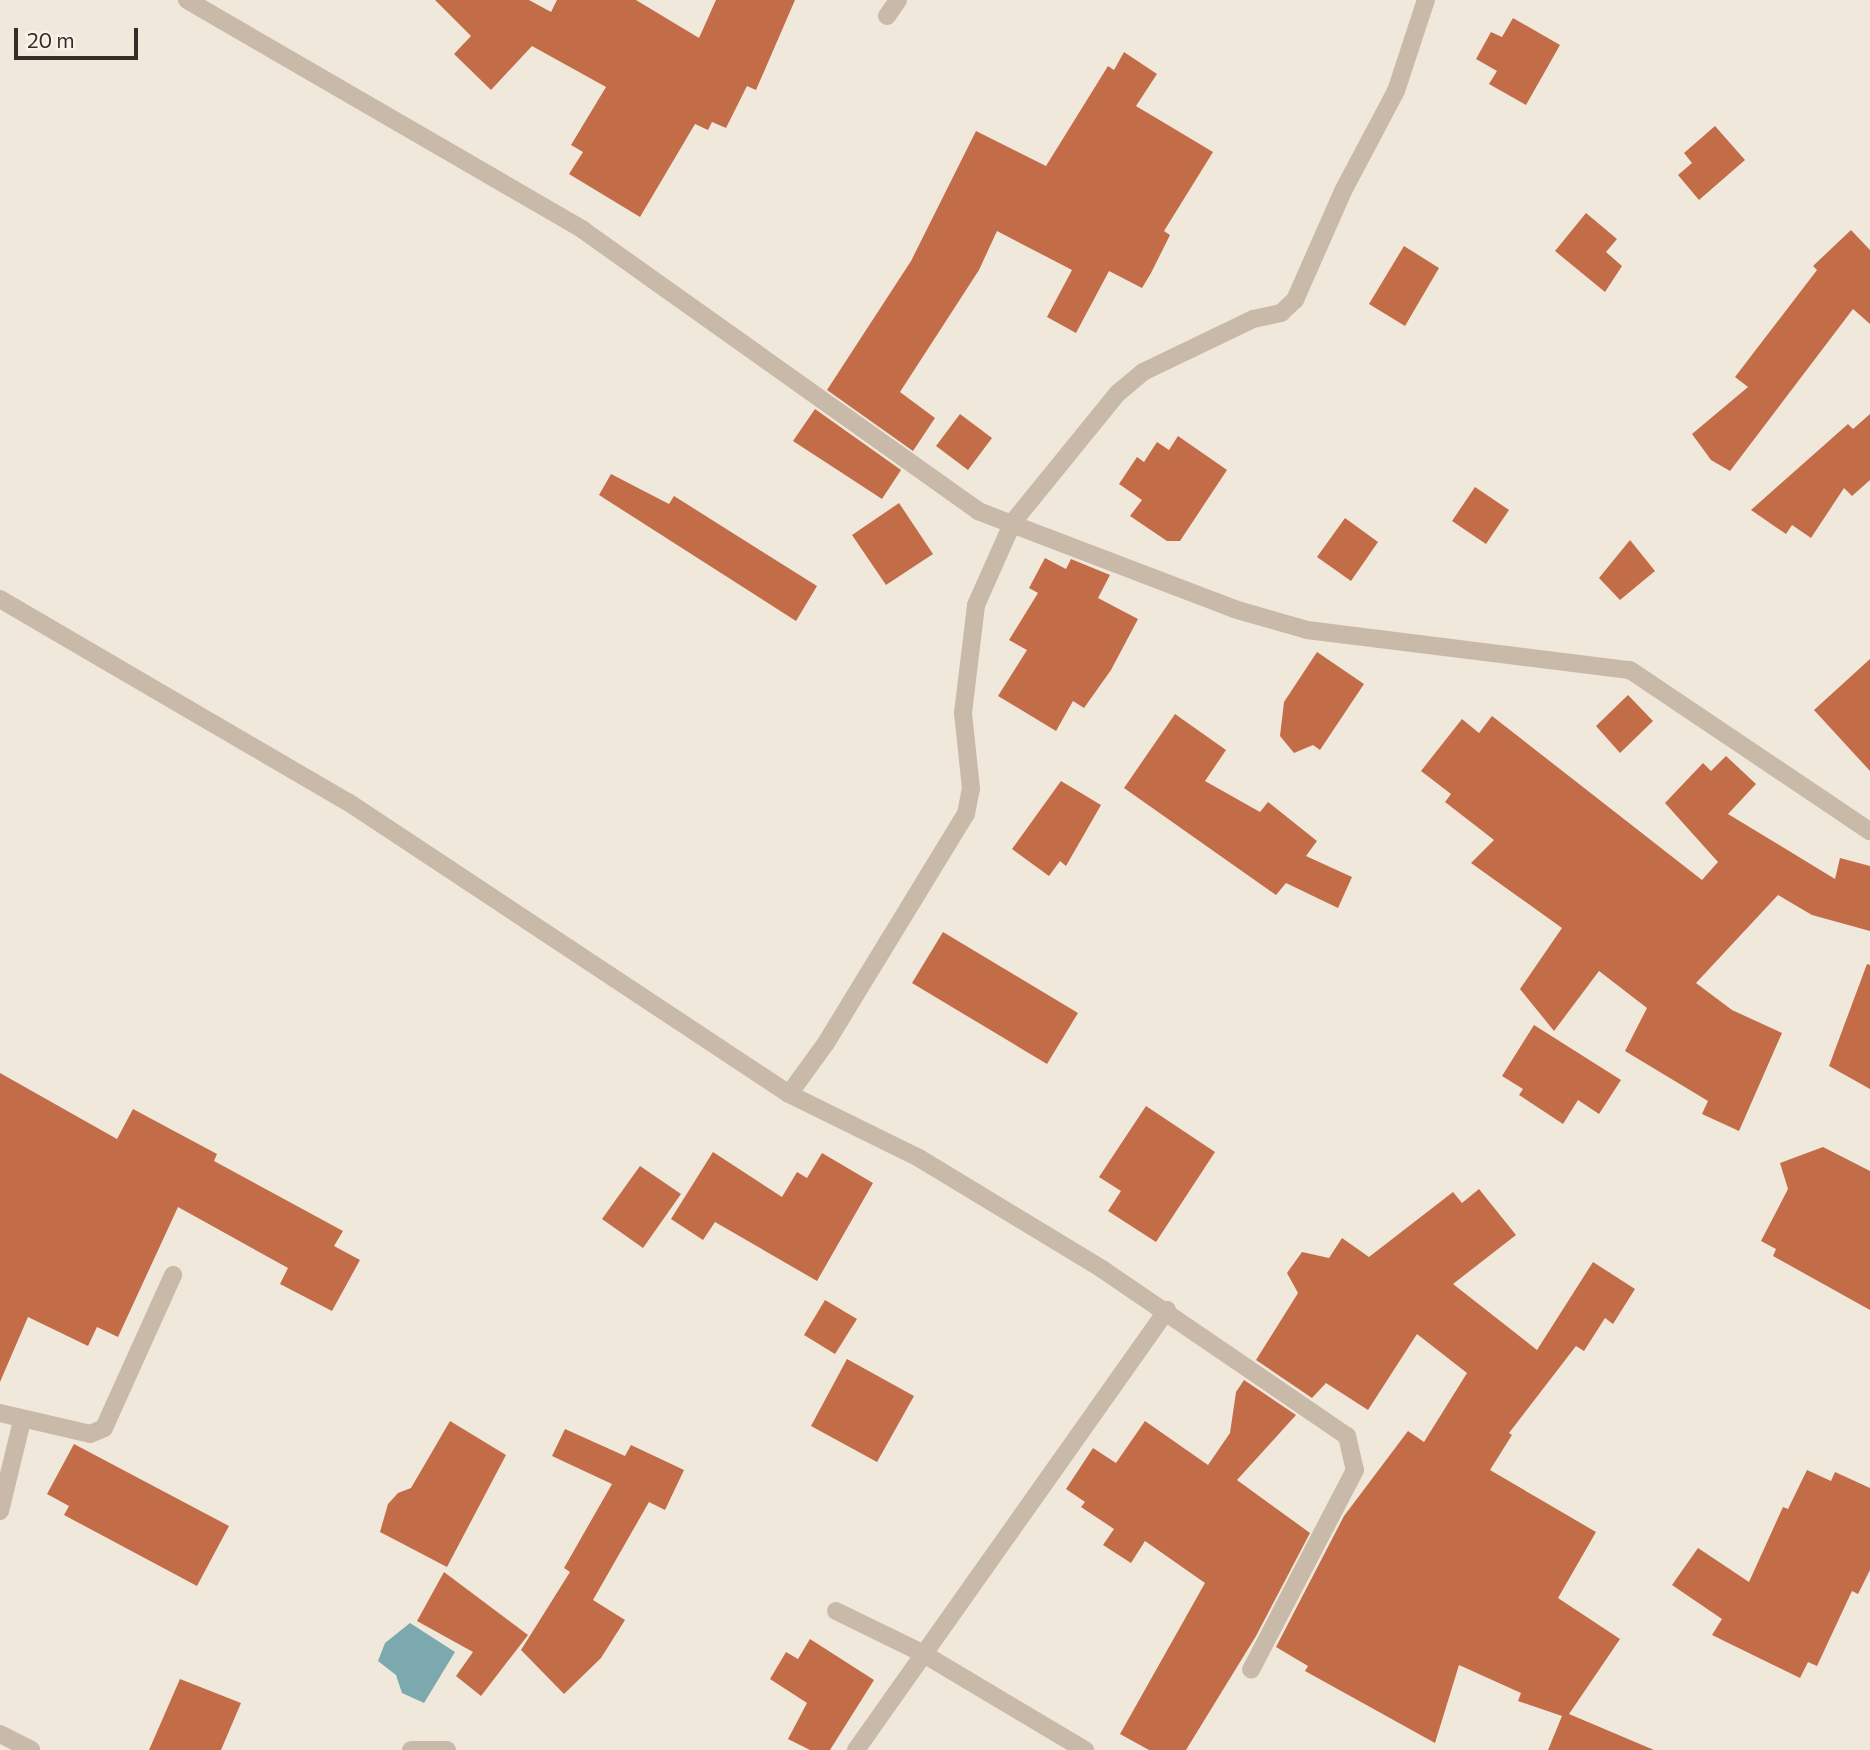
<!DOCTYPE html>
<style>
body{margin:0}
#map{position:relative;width:1870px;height:1750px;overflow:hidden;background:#f1e8dc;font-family:Commissioner,sans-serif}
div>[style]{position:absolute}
.water>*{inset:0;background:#7ba9ae}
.building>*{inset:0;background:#c36d48}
.street>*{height:18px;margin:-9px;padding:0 9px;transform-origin:9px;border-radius:9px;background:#c9b9a8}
span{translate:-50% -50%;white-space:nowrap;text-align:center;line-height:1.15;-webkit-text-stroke:5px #f9f2e8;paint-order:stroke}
.scale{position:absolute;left:14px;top:28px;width:124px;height:32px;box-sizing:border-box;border:4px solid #362d28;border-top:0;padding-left:9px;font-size:21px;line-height:24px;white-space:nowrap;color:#362d28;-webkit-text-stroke:5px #f9f2e8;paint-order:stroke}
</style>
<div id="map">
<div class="water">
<i style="clip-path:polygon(410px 1623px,455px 1652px,424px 1703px,402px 1693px,396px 1675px,378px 1661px,385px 1643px)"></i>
</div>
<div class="building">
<i style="clip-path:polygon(435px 0,529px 0,551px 12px,557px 0,636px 0,699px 38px,716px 0,795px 0,756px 90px,747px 86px,726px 128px,712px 122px,708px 130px,695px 124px,640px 217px,569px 174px,583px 152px,571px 145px,606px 87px,532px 46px,491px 90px,454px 54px,471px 36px)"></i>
<i style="clip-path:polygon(1513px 18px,1560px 45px,1526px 105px,1489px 84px,1497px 71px,1476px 59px,1491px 32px,1502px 37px)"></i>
<i style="clip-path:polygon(1124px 52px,1157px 74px,1136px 106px,1213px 152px,1164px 231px,1170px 235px,1151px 273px,1142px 288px,1109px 271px,1076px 333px,1047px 317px,1072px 270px,997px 231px,979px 270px,900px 392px,935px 418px,913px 451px,827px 390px,911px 261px,976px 131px,1046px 166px,1108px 66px,1114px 70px)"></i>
<i style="clip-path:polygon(1715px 126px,1745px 160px,1699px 200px,1678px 175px,1692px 163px,1684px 153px)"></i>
<i style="clip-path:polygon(1586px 213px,1617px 239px,1606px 252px,1622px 266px,1605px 292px,1555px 251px)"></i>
<i style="clip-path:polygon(1851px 230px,1870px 250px,1870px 324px,1853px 309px,1730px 471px,1711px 460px,1692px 434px,1748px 387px,1735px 377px,1817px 270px,1813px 266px)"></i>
<i style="clip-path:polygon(1404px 246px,1439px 268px,1405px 326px,1369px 304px)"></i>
<i style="clip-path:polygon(815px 409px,901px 470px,882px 499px,793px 441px)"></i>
<i style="clip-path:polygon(960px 414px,992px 438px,968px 470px,936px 446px)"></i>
<i style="clip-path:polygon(1870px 414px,1870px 480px,1852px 496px,1844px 488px,1811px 538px,1792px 525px,1786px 534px,1751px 510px,1848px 424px,1853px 429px)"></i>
<i style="clip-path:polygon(1178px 436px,1227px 470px,1180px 541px,1167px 541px,1130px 516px,1142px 500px,1119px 484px,1137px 457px,1144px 462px,1157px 442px,1169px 450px)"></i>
<i style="clip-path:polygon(611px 474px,669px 504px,674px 496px,817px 586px,796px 621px,599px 495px)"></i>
<i style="clip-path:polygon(1475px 487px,1509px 510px,1486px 544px,1452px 521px)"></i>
<i style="clip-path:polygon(899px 503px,933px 554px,886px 585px,852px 535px)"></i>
<i style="clip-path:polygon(1345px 518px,1378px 542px,1351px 581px,1317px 557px)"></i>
<i style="clip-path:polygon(1630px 540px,1655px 571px,1620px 600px,1599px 578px)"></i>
<i style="clip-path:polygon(1045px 558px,1066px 569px,1071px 559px,1110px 575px,1098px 598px,1138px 619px,1111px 670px,1084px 708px,1073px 701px,1056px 731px,998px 696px,1027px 650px,1009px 640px,1038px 593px,1029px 588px)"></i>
<i style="clip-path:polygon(1317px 652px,1364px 684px,1320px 750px,1313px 745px,1294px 753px,1280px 736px,1284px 702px)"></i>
<i style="clip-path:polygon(1870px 659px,1870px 771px,1814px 710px)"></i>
<i style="clip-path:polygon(1628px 695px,1653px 721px,1620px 753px,1596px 726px)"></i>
<i style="clip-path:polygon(1175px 714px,1226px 750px,1205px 781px,1260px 812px,1268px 802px,1317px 841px,1306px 856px,1352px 877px,1338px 908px,1286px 883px,1276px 895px,1124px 788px)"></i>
<i style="clip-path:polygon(1492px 716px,1702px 880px,1718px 862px,1665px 803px,1703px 763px,1711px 771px,1726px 756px,1756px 784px,1728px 814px,1835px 879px,1840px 858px,1870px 866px,1870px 931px,1812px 915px,1778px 895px,1696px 983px,1732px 1010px,1782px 1033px,1739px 1131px,1702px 1114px,1708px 1101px,1625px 1051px,1647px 1008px,1599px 971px,1554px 1031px,1520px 989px,1562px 928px,1471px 863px,1494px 840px,1445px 802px,1451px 794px,1421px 771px,1462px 719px,1479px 733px)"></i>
<i style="clip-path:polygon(1061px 781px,1101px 805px,1066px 866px,1060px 861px,1049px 876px,1012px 849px)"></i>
<i style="clip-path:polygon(943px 932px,1078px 1013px,1047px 1064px,912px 983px)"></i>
<i style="clip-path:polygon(1867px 964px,1870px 965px,1870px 1089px,1829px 1066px)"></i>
<i style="clip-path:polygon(1534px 1025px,1621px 1080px,1599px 1114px,1578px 1100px,1563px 1124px,1519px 1095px,1523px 1089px,1502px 1076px)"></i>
<i style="clip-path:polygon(0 1073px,117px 1139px,133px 1109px,217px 1154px,214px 1161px,343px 1231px,334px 1246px,360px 1260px,332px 1311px,280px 1284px,288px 1268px,178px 1207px,118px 1337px,97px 1327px,88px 1346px,28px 1317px,0 1382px)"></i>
<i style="clip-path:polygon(1146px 1106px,1215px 1152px,1156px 1242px,1108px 1211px,1121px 1191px,1099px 1177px)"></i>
<i style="clip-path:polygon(1823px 1147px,1870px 1171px,1870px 1310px,1773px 1256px,1776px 1249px,1761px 1241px,1788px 1189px,1780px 1163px)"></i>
<i style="clip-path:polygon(713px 1152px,782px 1197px,797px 1172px,807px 1178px,822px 1153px,873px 1183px,817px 1281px,715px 1222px,703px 1240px,671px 1219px)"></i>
<i style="clip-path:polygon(640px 1166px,681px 1194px,643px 1248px,602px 1219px)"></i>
<i style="clip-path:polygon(1479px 1189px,1516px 1235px,1453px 1284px,1537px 1350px,1593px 1262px,1635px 1289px,1613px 1324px,1605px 1318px,1584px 1351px,1576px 1346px,1509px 1433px,1512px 1435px,1490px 1470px,1596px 1532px,1558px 1598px,1620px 1639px,1569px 1714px,1654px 1750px,1548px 1750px,1562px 1716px,1518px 1701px,1521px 1693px,1459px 1665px,1435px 1743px,1305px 1671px,1308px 1666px,1276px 1647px,1344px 1516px,1408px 1431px,1424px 1442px,1467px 1373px,1417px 1334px,1368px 1410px,1326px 1383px,1312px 1398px,1256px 1360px,1298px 1293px,1287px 1273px,1302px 1252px,1329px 1258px,1342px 1238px,1369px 1257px,1453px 1192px,1462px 1203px)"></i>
<i style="clip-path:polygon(825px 1300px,857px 1319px,835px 1354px,804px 1335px)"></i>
<i style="clip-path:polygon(847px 1359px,914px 1396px,877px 1462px,811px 1426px)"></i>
<i style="clip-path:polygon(1244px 1380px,1296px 1415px,1237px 1480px,1310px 1533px,1256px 1636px,1186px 1750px,1149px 1750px,1120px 1734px,1205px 1583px,1145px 1541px,1131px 1563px,1103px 1545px,1114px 1529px,1081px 1507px,1085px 1502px,1066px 1489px,1093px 1448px,1116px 1463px,1145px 1421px,1208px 1465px,1230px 1433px,1236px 1392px)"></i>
<i style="clip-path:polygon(450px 1421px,506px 1455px,447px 1567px,380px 1532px,388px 1504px,398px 1493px,411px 1488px)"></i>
<i style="clip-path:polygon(565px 1429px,625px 1456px,631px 1445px,684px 1470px,665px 1510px,649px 1502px,593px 1600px,625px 1620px,601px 1658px,564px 1694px,521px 1650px,570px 1572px,564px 1568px,612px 1484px,552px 1456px)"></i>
<i style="clip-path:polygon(74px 1444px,229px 1526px,197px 1586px,64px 1515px,69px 1506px,47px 1494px)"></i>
<i style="clip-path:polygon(1807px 1470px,1831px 1481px,1835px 1472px,1870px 1488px,1870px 1570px,1858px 1594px,1852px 1591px,1817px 1666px,1808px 1662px,1800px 1678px,1712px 1635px,1722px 1619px,1672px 1585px,1698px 1548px,1749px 1582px,1783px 1507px,1788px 1509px)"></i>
<i style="clip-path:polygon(444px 1572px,528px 1635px,481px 1696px,456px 1676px,473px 1652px,417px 1621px)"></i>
<i style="clip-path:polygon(810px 1639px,874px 1680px,830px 1750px,810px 1750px,788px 1739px,807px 1703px,770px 1679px,786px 1652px,798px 1659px)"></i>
<i style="clip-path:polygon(180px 1679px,241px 1703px,221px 1750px,149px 1750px)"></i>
</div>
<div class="street">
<i style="left:187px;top:0;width:458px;rotate:30.1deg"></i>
<i style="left:583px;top:230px;width:485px;rotate:35.4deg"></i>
<i style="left:978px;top:511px;width:274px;rotate:20.9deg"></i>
<i style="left:1234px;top:609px;width:76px;rotate:16deg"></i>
<i style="left:1307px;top:630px;width:325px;rotate:7.1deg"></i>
<i style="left:1630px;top:670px;width:289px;rotate:33.9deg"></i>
<i style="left:887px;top:16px;width:19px;rotate:-55deg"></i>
<i style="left:0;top:599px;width:403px;rotate:30.3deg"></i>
<i style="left:348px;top:802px;width:529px;rotate:33.51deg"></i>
<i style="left:789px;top:1094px;width:145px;rotate:26.2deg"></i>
<i style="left:919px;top:1158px;width:214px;rotate:31.2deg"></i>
<i style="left:1102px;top:1269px;width:297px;rotate:34.3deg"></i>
<i style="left:1347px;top:1436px;width:35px;rotate:77deg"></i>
<i style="left:1355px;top:1470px;width:225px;rotate:117.5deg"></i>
<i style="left:789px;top:1094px;width:63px;rotate:-54deg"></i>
<i style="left:826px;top:1043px;width:268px;rotate:-58.6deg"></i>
<i style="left:966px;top:814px;width:25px;rotate:-79deg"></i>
<i style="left:971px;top:789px;width:76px;rotate:-96deg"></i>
<i style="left:963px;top:713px;width:109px;rotate:-83.1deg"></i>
<i style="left:976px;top:605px;width:91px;rotate:-66deg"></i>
<i style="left:1013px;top:522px;width:166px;rotate:-50.9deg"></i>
<i style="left:1118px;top:393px;width:33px;rotate:-40deg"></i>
<i style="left:1143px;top:372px;width:122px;rotate:-25.7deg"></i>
<i style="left:1253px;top:319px;width:29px;rotate:-12deg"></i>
<i style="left:1281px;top:313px;width:19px;rotate:-43deg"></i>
<i style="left:1295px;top:300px;width:119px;rotate:-66.2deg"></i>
<i style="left:1343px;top:191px;width:113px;rotate:-62.1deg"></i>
<i style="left:1396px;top:91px;width:96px;rotate:-71.8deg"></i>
<i style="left:0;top:1413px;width:92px;rotate:13.1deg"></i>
<i style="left:90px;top:1434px;width:15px;rotate:-23deg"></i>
<i style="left:104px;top:1428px;width:168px;rotate:-65.7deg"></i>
<i style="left:0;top:1511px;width:93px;rotate:-76.3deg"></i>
<i style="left:836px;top:1611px;width:96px;rotate:26deg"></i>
<i style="left:922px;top:1653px;width:190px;rotate:30.8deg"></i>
<i style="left:0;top:1734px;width:35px;rotate:27deg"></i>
<i style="left:411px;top:1750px;width:36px"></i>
<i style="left:856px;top:1750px;width:539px;rotate:-54.75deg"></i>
</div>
<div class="scale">20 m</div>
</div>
